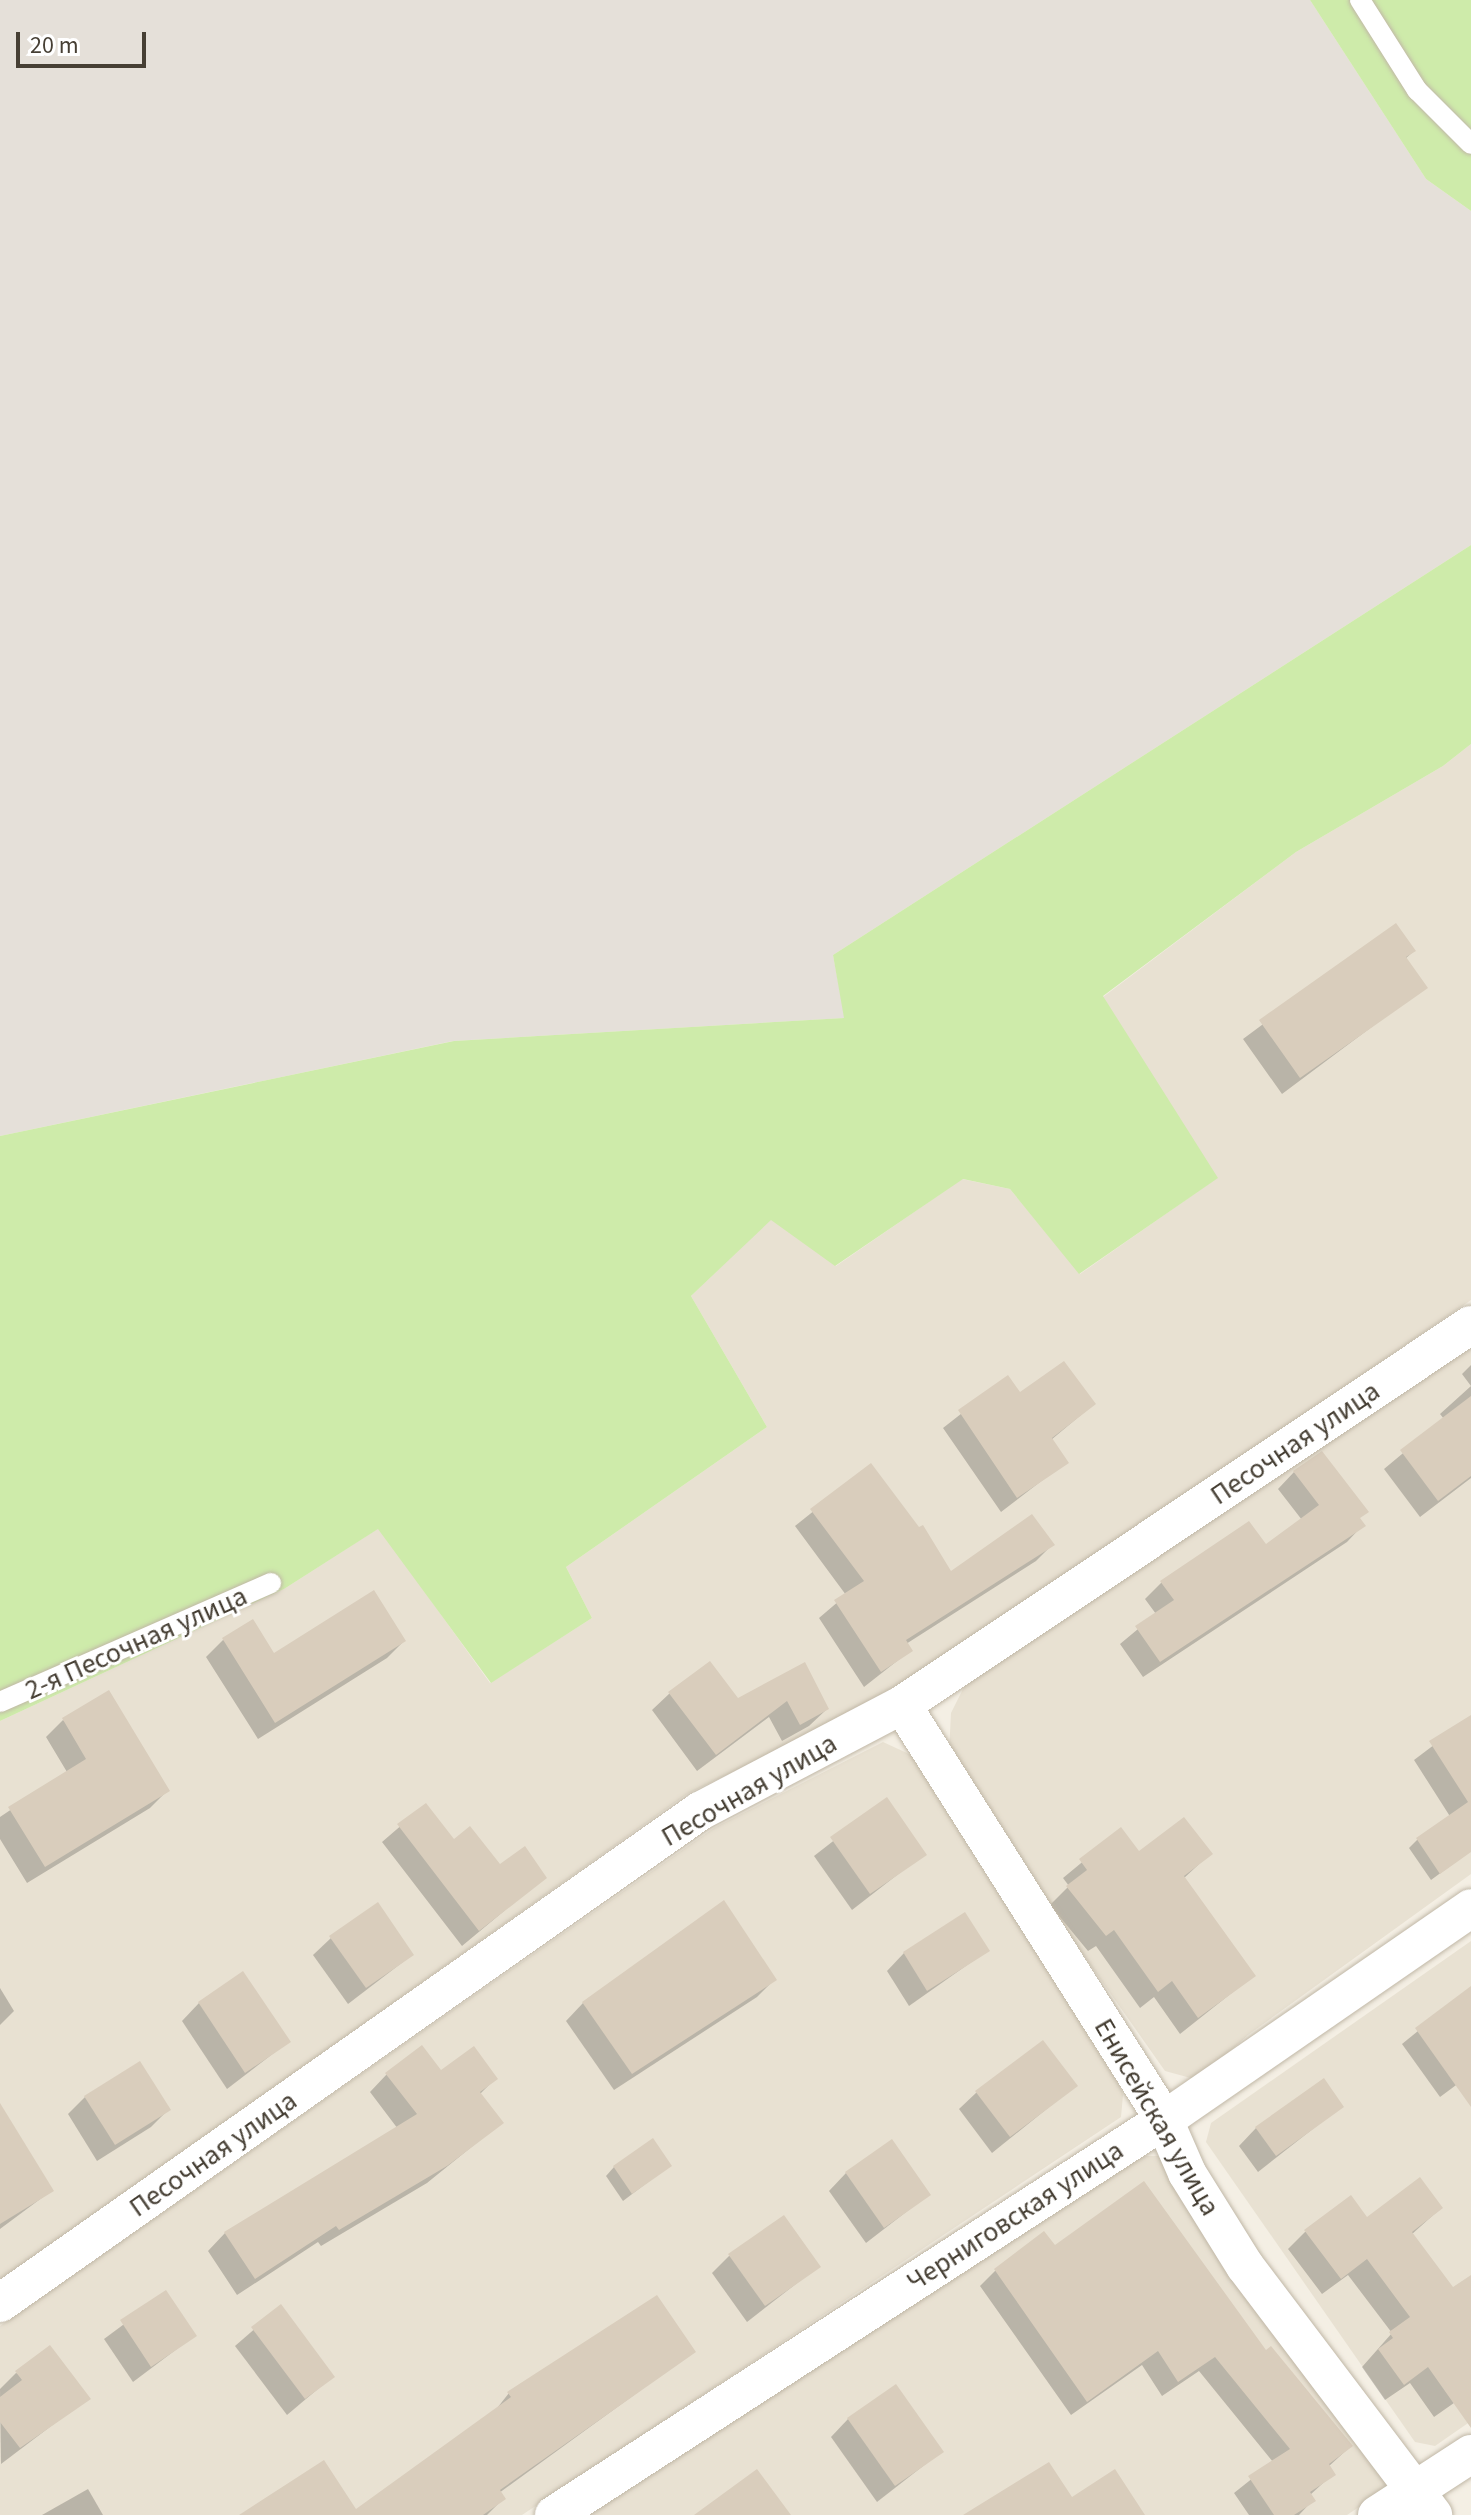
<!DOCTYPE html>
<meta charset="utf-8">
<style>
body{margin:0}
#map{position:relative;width:1471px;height:2515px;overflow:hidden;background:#f4efe4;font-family:"Source Sans 3",sans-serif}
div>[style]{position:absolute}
.residential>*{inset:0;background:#e8e1d2}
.industrial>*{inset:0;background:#e5e0d9}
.green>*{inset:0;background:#ceebaa}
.shadow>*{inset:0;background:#0003}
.building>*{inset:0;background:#d9cdbc}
.roads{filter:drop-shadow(0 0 2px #c0b7a6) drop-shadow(0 0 2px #c0b7a6)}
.lane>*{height:20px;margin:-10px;padding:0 10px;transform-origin:10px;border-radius:10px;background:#fff}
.street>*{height:38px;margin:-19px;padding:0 19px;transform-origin:19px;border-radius:19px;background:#fff}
span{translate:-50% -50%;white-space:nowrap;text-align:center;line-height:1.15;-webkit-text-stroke:6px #fff;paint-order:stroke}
.street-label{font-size:28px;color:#463f34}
.scale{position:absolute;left:16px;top:32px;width:130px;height:36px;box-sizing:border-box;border:4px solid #463f34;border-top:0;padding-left:10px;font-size:24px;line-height:28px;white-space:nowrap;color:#463f34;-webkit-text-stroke:6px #fff;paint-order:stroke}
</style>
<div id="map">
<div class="residential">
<i style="clip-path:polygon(1471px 744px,1471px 1300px,896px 1693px,687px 1794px,0 2282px,0 1721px,284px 1589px,379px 1528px,490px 1683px,592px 1618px,566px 1567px,767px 1427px,691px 1296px,771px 1219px,836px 1266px,962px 1179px,1010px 1189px,1080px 1274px,1217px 1178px,1103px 997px,1296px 852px,1443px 766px)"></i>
<i style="clip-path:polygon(1471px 1332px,1471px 1874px,1248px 2035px,1198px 2080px,1165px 2071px,961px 1781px,949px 1753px,951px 1713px,966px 1683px)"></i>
<i style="clip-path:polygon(883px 1742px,922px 1760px,1117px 2074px,1123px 2095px,1121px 2117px,522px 2515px,0 2515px,0 2326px,714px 1828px)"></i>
<i style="clip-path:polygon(1471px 1941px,1471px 2421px,1435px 2446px,1415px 2442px,1206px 2142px,1211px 2123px)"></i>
<i style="clip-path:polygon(1129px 2156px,1158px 2156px,1176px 2175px,1389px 2474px,1386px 2489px,1347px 2515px,578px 2515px)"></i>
</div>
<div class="industrial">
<i style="clip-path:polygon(0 0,1310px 0,1426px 179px,1471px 211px,1471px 545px,833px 955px,845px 1018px,453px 1041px,0 1136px)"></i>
</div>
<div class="green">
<i style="clip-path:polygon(1310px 0,1471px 0,1471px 211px,1426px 179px)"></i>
<i style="clip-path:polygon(1471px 545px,1471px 744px,1443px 766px,1296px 852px,1103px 996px,1218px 1178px,1079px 1274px,1010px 1189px,963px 1179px,835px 1266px,771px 1220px,691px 1296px,767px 1427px,566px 1567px,592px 1618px,491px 1683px,378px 1529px,284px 1589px,0 1721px,0 1136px,454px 1041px,844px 1018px,833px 955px)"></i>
</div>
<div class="shadow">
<i style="clip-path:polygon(1396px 925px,1414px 951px,1405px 959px,1425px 987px,1282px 1094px,1243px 1039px)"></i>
<i style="clip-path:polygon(1471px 1365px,1471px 1478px,1420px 1517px,1384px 1469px,1444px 1419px,1440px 1414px,1471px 1386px,1462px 1374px)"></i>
<i style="clip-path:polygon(1008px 1377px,1019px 1394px,1094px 1404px,1051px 1440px,1066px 1462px,1001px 1512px,943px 1428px)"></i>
<i style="clip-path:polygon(870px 1466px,950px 1574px,1052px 1545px,1036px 1561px,906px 1644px,911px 1650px,864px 1687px,819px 1618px,846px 1595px,795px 1526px)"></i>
<i style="clip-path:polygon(1294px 1472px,1363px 1525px,1347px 1542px,1143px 1677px,1120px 1644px,1156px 1614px,1145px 1599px,1162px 1582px,1266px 1547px,1302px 1520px,1278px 1489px)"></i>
<i style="clip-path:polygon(223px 1640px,274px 1656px,404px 1641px,387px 1658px,258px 1739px,206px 1657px)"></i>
<i style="clip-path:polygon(804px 1665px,827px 1709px,809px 1726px,782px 1741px,769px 1717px,697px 1771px,652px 1710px,670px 1693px,737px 1701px)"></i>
<i style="clip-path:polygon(1471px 1717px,1469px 1852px,1431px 1880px,1409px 1848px,1417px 1840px,1460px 1832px,1414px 1760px)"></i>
<i style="clip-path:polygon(63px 1720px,167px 1791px,150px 1808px,27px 1883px,0 1839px,0 1817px,67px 1772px,46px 1737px)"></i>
<i style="clip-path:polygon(886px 1800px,924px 1854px,852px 1910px,814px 1856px)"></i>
<i style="clip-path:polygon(425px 1805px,453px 1842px,499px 1867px,545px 1877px,462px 1946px,382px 1842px)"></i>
<i style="clip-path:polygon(1121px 1830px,1139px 1854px,1210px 1854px,1183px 1879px,1253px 1976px,1180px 2034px,1154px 1997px,1140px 2008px,1096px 1946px,1088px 1951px,1050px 1905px,1069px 1886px,1063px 1878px)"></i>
<i style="clip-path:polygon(331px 1938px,412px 1955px,348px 2004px,313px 1955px)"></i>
<i style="clip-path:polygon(987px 1951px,909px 2006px,887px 1971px,904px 1953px)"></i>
<i style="clip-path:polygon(775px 1979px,757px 1997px,614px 2090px,566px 2021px,583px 2003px)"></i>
<i style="clip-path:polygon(0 1988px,14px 2011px,0 2025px)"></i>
<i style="clip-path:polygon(1471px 1988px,1471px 2074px,1440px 2097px,1402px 2044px)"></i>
<i style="clip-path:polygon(199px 2003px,288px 2042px,227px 2089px,182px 2021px)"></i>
<i style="clip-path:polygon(441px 2073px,496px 2078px,480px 2094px,501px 2123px,427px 2183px,321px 2246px,318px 2242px,237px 2295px,208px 2251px,225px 2233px,398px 2129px,370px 2092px,387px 2074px)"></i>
<i style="clip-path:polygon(1075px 2086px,992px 2153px,959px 2109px,977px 2092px)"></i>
<i style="clip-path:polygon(85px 2097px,168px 2110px,151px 2127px,97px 2161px,68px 2114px)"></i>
<i style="clip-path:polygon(1342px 2106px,1258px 2172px,1239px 2146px,1256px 2128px)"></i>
<i style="clip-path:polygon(0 2150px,51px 2191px,0 2229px)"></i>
<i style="clip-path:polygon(669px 2166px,623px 2201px,606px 2176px,614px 2167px)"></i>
<i style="clip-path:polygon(846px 2173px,928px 2195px,866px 2243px,829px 2191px)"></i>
<i style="clip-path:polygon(1441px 2208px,1411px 2235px,1452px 2290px,1471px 2303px,1471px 2391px,1434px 2417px,1410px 2383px,1385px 2400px,1362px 2367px,1392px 2333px,1348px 2275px,1322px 2294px,1288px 2249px,1305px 2232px)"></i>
<i style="clip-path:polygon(1054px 2248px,1266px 2353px,1351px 2446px,1328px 2467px,1333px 2474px,1310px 2495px,1313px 2500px,1299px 2515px,1249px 2515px,1234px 2493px,1273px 2462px,1199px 2371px,1162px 2396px,1142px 2365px,1071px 2415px,980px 2286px,996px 2270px)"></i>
<i style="clip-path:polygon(729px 2256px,819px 2266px,747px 2322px,712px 2273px)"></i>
<i style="clip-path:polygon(166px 2293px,194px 2336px,133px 2382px,104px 2339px)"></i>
<i style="clip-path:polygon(280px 2307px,332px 2377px,287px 2415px,235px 2346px)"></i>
<i style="clip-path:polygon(693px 2352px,499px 2493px,503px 2499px,487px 2515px,257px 2515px,356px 2512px,494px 2412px,509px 2393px)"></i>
<i style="clip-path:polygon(16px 2373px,88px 2398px,1px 2464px,0 2389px)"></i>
<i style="clip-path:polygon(848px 2419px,941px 2452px,877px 2502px,831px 2437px)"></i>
<i style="clip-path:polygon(88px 2489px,103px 2515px,42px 2515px)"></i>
</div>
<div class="building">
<i style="clip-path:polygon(1396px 923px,1416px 951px,1406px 957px,1428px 988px,1300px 1078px,1259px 1020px)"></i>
<i style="clip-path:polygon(1064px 1361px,1096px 1404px,1052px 1438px,1069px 1463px,1017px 1498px,958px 1410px,1008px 1375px,1020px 1392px)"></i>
<i style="clip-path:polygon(1471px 1396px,1471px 1476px,1438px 1501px,1400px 1450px)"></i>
<i style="clip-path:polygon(1322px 1451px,1369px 1512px,1360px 1518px,1366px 1526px,1160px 1662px,1135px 1626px,1174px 1600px,1160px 1581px,1249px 1521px,1266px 1544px,1319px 1505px,1293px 1471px)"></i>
<i style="clip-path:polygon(871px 1463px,919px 1527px,923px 1525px,951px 1571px,1032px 1514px,1055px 1545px,906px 1640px,913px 1651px,881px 1672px,834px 1600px,864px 1581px,810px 1509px)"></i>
<i style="clip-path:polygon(374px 1590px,406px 1641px,275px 1723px,222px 1638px,253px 1619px,274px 1653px)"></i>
<i style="clip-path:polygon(710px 1661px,738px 1698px,805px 1662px,829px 1709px,800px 1725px,787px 1701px,716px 1755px,668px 1692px)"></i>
<i style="clip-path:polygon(109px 1690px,170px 1791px,45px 1867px,8px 1807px,86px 1759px,62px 1718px)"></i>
<i style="clip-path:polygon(1471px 1715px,1471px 1852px,1440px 1874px,1416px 1838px,1468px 1802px,1429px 1741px)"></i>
<i style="clip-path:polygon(887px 1797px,927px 1855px,870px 1894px,830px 1837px)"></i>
<i style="clip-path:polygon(426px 1803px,454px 1839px,470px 1826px,500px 1864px,525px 1846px,547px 1878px,479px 1931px,397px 1824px)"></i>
<i style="clip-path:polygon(1184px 1817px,1213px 1854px,1184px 1876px,1256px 1976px,1198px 2018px,1172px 1981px,1158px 1992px,1114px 1930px,1106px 1936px,1066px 1886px,1087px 1870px,1079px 1859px,1121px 1827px,1139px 1851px)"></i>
<i style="clip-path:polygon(724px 1900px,777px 1980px,632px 2074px,582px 2002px)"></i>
<i style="clip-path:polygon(378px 1902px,414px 1955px,366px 1988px,329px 1936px)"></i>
<i style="clip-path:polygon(965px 1912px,990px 1951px,927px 1991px,903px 1952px)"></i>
<i style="clip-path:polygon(243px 1971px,291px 2042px,245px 2073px,198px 2002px)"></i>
<i style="clip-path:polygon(1471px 1986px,1471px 2107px,1415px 2028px)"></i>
<i style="clip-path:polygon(1043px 2040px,1078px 2086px,1010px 2137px,975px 2091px)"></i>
<i style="clip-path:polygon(422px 2045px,441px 2070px,474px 2046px,498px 2079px,480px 2092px,504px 2123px,447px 2166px,339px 2230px,336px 2226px,255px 2279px,224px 2232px,417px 2114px,385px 2073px)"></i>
<i style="clip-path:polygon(140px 2061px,171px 2110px,115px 2145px,84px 2096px)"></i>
<i style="clip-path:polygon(1324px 2078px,1344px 2107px,1276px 2156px,1255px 2127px)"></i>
<i style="clip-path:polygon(0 2103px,54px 2191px,0 2224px)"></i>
<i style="clip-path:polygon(653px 2138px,672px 2166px,632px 2194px,613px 2166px)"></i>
<i style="clip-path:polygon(892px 2139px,931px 2195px,884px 2228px,845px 2172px)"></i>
<i style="clip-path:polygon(1420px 2177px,1443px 2208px,1412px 2232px,1453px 2287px,1471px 2275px,1471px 2428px,1428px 2367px,1404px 2385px,1378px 2349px,1393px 2338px,1389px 2332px,1410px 2317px,1367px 2259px,1341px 2279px,1304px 2230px,1351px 2195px,1367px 2217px)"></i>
<i style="clip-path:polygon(1144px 2181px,1266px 2350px,1271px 2346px,1353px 2446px,1329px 2464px,1336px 2475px,1310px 2492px,1316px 2501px,1294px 2515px,1274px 2515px,1248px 2476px,1290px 2449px,1215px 2357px,1178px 2382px,1158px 2351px,1087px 2402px,994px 2269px,1044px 2231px,1055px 2245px)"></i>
<i style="clip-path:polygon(784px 2215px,821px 2267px,765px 2306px,728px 2254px)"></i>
<i style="clip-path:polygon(166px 2290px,197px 2336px,151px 2367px,120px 2320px)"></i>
<i style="clip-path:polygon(657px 2295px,696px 2352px,500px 2490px,506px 2499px,483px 2515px,239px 2515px,324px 2460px,356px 2509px,511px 2397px,507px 2392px)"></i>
<i style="clip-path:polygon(281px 2304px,335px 2377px,305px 2399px,251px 2327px)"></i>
<i style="clip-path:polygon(50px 2345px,91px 2399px,20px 2448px,0 2422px,0 2397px,22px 2380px,15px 2371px)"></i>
<i style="clip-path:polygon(896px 2384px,944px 2452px,895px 2486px,847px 2418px)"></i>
<i style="clip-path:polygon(1049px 2462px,1072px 2497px,1115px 2469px,1145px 2515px,963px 2515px)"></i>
<i style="clip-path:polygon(757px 2469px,791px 2515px,694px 2515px)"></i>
</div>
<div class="roads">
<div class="lane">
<i style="left:1360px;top:0;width:107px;rotate:57.7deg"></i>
<i style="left:1417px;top:90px;width:76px;rotate:45deg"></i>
<i style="left:0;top:1702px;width:296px;rotate:-23.7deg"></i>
</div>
<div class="street">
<i style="left:902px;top:1705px;width:491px;rotate:57.7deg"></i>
<i style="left:1164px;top:2120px;width:58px;rotate:66.5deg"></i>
<i style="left:1187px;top:2173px;width:110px;rotate:58.1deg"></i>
<i style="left:1245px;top:2266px;width:312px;rotate:52.9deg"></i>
<i style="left:0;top:2303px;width:856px;rotate:-35.1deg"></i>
<i style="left:700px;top:1811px;width:228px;rotate:-27.7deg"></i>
<i style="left:902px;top:1705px;width:684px;rotate:-33.74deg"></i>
<i style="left:554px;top:2515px;width:727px;rotate:-32.92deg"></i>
<i style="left:1164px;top:2120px;width:373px;rotate:-34.6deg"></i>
<i style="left:1377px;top:2515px;width:112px;rotate:-33deg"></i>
</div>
</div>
<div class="street-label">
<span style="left:1295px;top:1443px;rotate:-34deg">Песочная улица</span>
<span style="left:136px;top:1643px;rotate:-24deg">2-я Песочная улица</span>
<span style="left:749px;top:1790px;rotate:-30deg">Песочная улица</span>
<span style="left:1157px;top:2117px;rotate:60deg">Енисейская улица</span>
<span style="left:213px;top:2154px;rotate:-35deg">Песочная улица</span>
<span style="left:1015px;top:2216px;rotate:-33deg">Черниговская улица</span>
</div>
<div class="scale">20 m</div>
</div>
